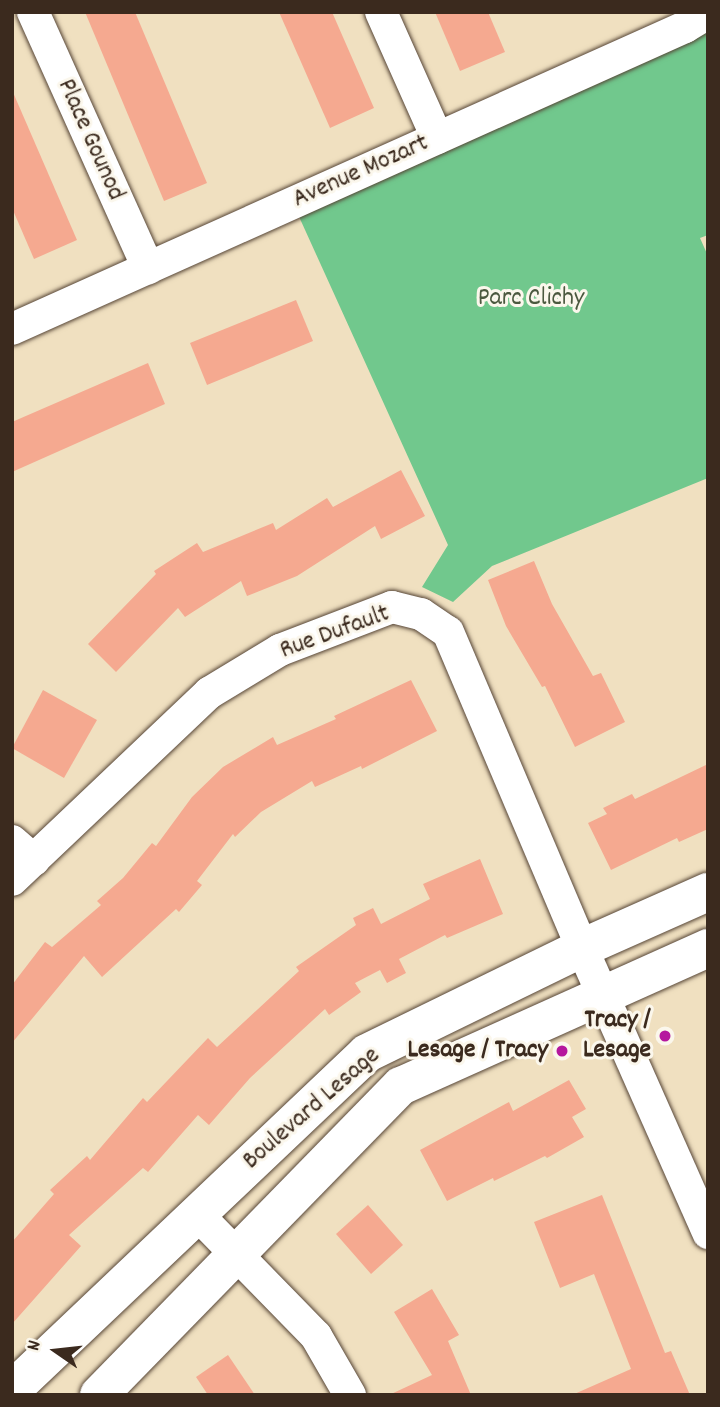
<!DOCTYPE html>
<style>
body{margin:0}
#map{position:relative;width:720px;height:1407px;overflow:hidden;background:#f0e0c0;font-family:Dekko,sans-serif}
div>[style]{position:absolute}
.green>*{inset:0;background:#71c88d}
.building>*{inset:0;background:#f5a990}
.roads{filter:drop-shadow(0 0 2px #564536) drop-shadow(0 0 2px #564536)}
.minor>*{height:32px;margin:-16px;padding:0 16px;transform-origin:16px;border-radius:16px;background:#fff}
.tertiary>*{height:38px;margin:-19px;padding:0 19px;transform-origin:19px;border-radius:19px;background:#fff}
.dots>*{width:19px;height:19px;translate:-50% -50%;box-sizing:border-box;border:4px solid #fbf7ec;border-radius:50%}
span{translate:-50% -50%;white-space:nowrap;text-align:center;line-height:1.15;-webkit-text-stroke:6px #fbf7ec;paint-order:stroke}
.street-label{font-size:26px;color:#3b2a1e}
.park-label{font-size:26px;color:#4b593f}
.poi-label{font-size:26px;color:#3b2a1e;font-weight:700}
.right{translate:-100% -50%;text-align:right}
.frame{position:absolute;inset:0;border:14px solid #3b2a1e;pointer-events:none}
.north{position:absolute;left:21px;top:1316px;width:70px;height:70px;-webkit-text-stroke:5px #fbf7ec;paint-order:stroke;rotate:284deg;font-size:19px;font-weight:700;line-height:28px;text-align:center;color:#3b2a1e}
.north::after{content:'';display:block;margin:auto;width:24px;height:32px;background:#3b2a1e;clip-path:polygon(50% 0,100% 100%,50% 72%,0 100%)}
</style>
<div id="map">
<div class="green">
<i style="clip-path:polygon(708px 27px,708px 235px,700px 238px,708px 256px,708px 478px,492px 566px,453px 602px,422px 587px,448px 545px,296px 210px)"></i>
</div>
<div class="building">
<i style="clip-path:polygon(85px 12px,135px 12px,207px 183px,164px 201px)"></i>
<i style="clip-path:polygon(279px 12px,332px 12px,374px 108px,330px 128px)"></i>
<i style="clip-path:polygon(435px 12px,488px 12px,505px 52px,460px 71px)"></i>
<i style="clip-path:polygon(12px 90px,77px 240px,34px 259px,12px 208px)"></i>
<i style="clip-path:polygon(296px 300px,313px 341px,207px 385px,190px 343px)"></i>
<i style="clip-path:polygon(148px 363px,165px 404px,12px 472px,12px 422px)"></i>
<i style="clip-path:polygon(401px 470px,425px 516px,381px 539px,375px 526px,297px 576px,247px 596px,241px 581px,185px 617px,178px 608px,116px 672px,88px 644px,156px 574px,154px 571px,197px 543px,203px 552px,273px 523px,276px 530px,327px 498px,333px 507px)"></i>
<i style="clip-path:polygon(534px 561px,552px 604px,593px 676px,601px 673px,625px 722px,575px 747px,545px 686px,542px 687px,506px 626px,488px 580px)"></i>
<i style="clip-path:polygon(411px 680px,437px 731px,362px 769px,361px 766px,315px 787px,312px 781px,261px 812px,235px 837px,233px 834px,197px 881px,202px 885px,179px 912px,176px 909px,102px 977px,84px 956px,12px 1043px,12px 985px,45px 942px,52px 947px,101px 905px,97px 901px,123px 878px,152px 843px,156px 846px,192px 797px,223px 767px,273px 737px,277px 745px,336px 719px,334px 716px)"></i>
<i style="clip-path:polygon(43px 690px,97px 720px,64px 778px,12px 748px)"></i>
<i style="clip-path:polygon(708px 764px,708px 829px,679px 842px,677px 838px,611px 870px,588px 823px,607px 814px,603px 808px,632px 794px,635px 799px)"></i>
<i style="clip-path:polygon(480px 859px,503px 914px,447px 938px,445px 935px,399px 959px,406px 973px,387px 983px,380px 970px,355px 983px,361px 992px,329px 1015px,325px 1009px,250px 1078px,209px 1125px,198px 1115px,148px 1172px,143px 1168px,69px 1235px,81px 1246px,12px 1324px,12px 1242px,54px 1194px,50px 1190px,87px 1156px,90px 1160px,143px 1098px,147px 1102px,208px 1038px,217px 1047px,299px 971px,296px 967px,356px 925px,353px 918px,373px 908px,381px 924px,430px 899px,423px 884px)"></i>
<i style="clip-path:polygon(569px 1080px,586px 1109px,572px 1117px,584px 1137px,547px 1158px,545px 1156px,494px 1181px,493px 1178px,447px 1201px,420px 1150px,509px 1102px,513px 1111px)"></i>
<i style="clip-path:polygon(602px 1195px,665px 1353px,671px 1351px,690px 1395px,572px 1395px,631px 1369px,594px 1274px,560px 1288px,534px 1222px)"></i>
<i style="clip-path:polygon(368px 1205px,403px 1245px,371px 1274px,336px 1234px)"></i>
<i style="clip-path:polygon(432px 1289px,459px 1335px,448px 1341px,471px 1395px,389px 1395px,432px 1375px,394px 1312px)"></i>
<i style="clip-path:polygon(228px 1355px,255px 1395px,208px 1395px,196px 1377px)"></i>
</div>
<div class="roads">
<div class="minor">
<i style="left:33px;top:12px;width:281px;rotate:65.8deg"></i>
<i style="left:381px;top:12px;width:138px;rotate:66deg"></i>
<i style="left:12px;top:329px;width:738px;rotate:-24.17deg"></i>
<i style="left:685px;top:27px;width:27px;rotate:-31deg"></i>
<i style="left:12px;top:841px;width:29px;rotate:41deg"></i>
<i style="left:12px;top:880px;width:272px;rotate:-43.5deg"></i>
<i style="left:209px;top:693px;width:83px;rotate:-31.2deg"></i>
<i style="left:280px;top:650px;width:120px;rotate:-21deg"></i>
<i style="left:392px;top:607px;width:30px;rotate:14deg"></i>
<i style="left:421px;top:614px;width:32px;rotate:34deg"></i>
<i style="left:448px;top:632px;width:343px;rotate:67deg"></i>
<i style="left:582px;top:948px;width:312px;rotate:66.1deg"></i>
<i style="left:196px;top:1213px;width:172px;rotate:45.7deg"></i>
<i style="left:316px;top:1336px;width:68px;rotate:60deg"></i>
</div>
<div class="tertiary">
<i style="left:12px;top:1390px;width:489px;rotate:-43.5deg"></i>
<i style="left:367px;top:1053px;width:239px;rotate:-26deg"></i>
<i style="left:582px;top:948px;width:138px;rotate:-24deg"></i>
<i style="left:99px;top:1395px;width:432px;rotate:-45.7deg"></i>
<i style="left:401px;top:1086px;width:337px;rotate:-24.2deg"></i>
</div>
</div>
<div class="dots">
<i style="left:665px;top:1036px;background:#b5179e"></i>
<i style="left:562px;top:1051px;background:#b5179e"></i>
</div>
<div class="street-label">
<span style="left:90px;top:140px;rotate:66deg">Place Gounod</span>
<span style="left:361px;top:172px;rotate:-24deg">Avenue Mozart</span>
<span style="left:335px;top:633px;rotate:-20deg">Rue Dufault</span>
<span style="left:312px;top:1109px;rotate:-41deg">Boulevard Lesage</span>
</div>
<div class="park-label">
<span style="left:531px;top:299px">Parc Clichy</span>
</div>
<div class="poi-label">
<span class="right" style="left:651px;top:1036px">Tracy /<br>Lesage</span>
<span class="right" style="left:548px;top:1051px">Lesage / Tracy</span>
</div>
<div class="frame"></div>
<div class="north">N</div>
</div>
